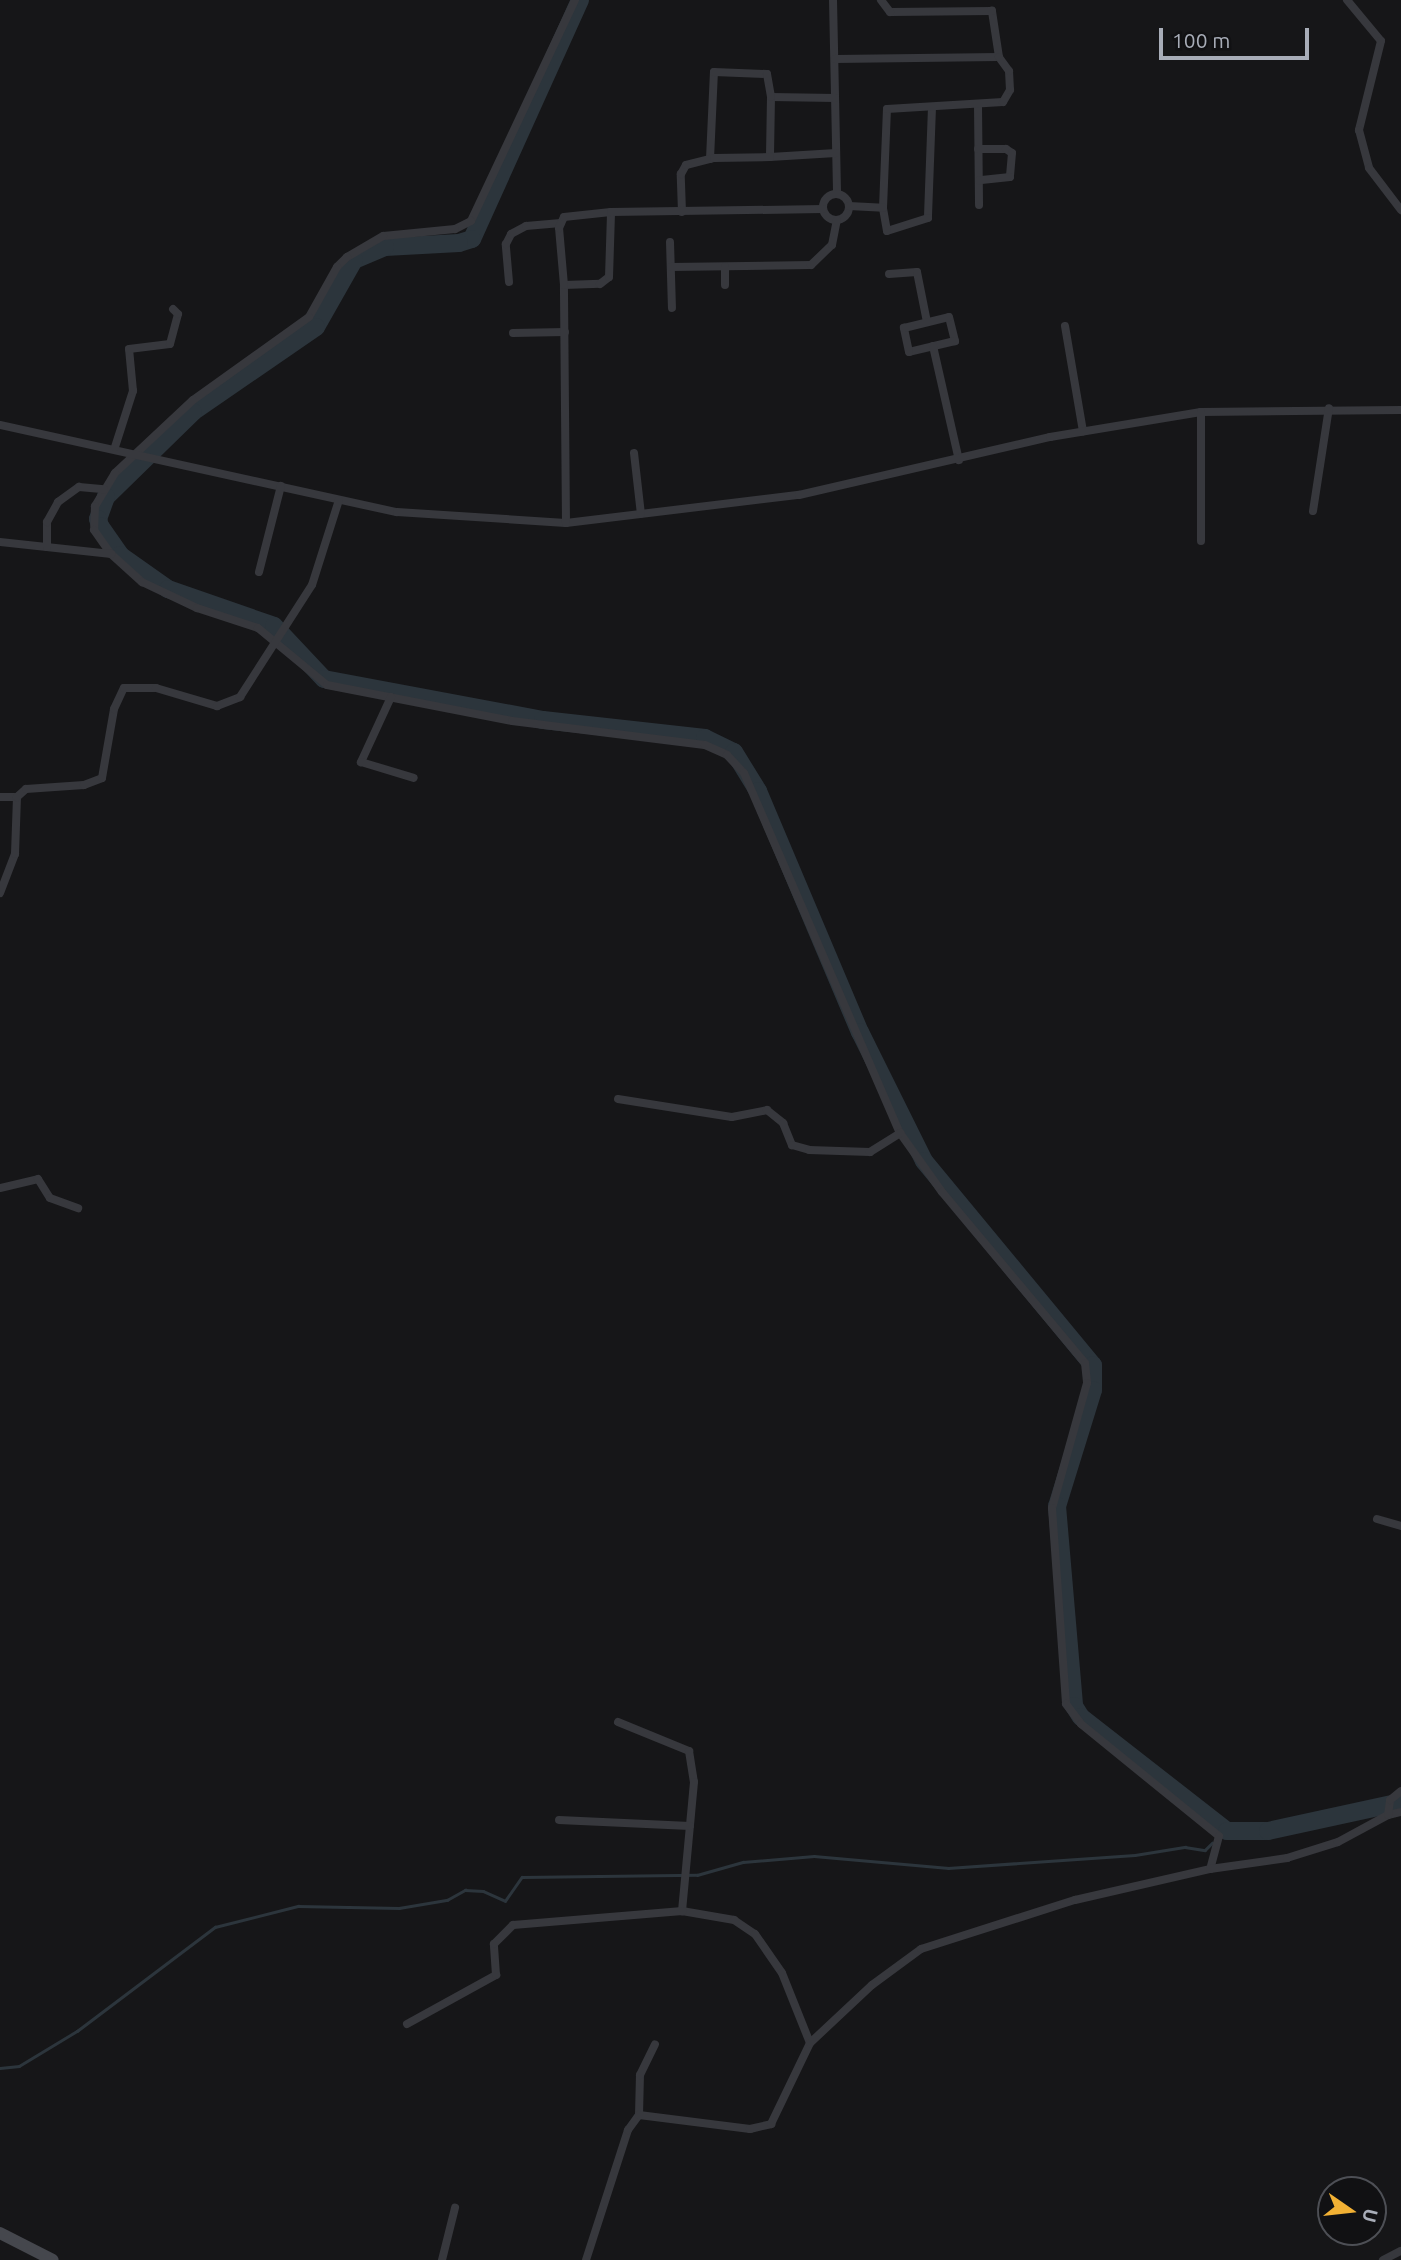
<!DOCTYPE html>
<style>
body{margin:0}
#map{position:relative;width:1401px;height:2260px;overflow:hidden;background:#161618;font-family:Ubuntu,sans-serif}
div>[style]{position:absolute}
.stream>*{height:2.5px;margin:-1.25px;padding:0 1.25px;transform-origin:1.25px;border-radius:1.25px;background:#2c353c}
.river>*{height:18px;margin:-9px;padding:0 9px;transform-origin:9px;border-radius:9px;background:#2c353c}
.minor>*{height:8px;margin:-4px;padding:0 4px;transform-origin:4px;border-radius:4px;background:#37383d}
.minor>.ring{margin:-4px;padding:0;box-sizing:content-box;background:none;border:8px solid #37383d;border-radius:50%}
.secondary>*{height:12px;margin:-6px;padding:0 6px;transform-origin:6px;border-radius:6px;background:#45474d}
span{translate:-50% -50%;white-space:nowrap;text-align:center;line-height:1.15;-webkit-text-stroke:5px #111113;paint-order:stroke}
.north{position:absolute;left:1317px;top:2176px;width:70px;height:70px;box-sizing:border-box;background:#111113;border:2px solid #4d4f55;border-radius:50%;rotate:104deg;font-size:19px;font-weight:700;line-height:28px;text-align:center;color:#a8adb8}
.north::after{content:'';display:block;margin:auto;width:24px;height:32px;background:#f2b134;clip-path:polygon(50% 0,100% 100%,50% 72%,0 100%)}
.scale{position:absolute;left:1159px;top:28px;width:150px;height:32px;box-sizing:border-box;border:4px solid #a8adb8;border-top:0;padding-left:9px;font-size:21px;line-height:24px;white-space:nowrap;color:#a8adb8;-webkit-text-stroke:5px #111113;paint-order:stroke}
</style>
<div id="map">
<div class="stream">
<i style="left:1223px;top:1834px;width:5px;rotate:-37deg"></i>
<i style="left:0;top:2068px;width:19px;rotate:-6deg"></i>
<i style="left:19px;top:2066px;width:68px;rotate:-31.1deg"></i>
<i style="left:77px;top:2031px;width:173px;rotate:-37deg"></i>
<i style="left:215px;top:1927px;width:86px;rotate:-14.2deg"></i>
<i style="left:298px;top:1906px;width:101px;rotate:1.1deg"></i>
<i style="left:399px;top:1908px;width:49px;rotate:-9.5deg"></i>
<i style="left:447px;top:1900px;width:21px;rotate:-29deg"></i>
<i style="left:465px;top:1890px;width:18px;rotate:3deg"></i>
<i style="left:483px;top:1891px;width:24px;rotate:24deg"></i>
<i style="left:505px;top:1901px;width:29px;rotate:-55deg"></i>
<i style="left:522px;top:1877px;width:175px;rotate:-0.7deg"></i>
<i style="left:697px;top:1875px;width:48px;rotate:-15.8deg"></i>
<i style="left:743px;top:1862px;width:71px;rotate:-4.8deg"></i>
<i style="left:814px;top:1856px;width:135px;rotate:5.1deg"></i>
<i style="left:948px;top:1868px;width:187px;rotate:-4deg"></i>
<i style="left:1135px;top:1855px;width:51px;rotate:-9.1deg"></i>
<i style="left:1185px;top:1847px;width:20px;rotate:9deg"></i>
<i style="left:1205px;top:1850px;width:10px;rotate:-45deg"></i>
</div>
<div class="river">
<i style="left:580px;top:0;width:262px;rotate:114.3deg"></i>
<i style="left:472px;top:239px;width:14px;rotate:163deg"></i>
<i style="left:459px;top:243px;width:74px;rotate:176.9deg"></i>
<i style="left:385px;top:247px;width:34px;rotate:157deg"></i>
<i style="left:354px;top:260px;width:77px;rotate:119.6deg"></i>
<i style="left:316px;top:327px;width:150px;rotate:145.4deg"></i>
<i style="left:193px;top:412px;width:122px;rotate:135.7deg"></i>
<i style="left:106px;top:497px;width:23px;rotate:110deg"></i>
<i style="left:98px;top:519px;width:7px;rotate:74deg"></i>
<i style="left:100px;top:526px;width:35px;rotate:55deg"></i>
<i style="left:120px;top:555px;width:59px;rotate:35.3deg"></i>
<i style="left:168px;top:589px;width:112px;rotate:19.2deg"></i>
<i style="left:274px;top:626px;width:73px;rotate:46.7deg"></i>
<i style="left:324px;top:679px;width:223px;rotate:10.6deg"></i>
<i style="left:543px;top:720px;width:163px;rotate:6.3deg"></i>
<i style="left:705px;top:738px;width:32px;rotate:26deg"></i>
<i style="left:734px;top:752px;width:46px;rotate:58.4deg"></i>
<i style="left:758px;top:791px;width:262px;rotate:67.1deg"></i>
<i style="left:860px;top:1032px;width:144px;rotate:63.6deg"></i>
<i style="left:924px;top:1161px;width:265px;rotate:50.4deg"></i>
<i style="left:1093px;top:1365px;width:25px;rotate:90deg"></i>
<i style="left:1093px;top:1390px;width:121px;rotate:107.2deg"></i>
<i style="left:1057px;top:1506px;width:201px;rotate:85.1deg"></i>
<i style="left:1074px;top:1706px;width:13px;rotate:58deg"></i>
<i style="left:1081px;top:1717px;width:185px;rotate:38deg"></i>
<i style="left:1227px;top:1831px;width:41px"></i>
<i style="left:1268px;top:1831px;width:136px;rotate:-12.3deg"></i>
</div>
<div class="minor">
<i style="left:575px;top:0;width:244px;rotate:115.2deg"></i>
<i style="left:471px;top:221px;width:18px;rotate:153deg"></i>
<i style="left:455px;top:229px;width:72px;rotate:174.4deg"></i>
<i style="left:383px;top:236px;width:42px;rotate:149.7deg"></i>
<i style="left:347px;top:257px;width:14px;rotate:135deg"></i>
<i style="left:337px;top:267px;width:57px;rotate:119.2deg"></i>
<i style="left:309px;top:317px;width:143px;rotate:144.4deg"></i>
<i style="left:193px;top:400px;width:107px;rotate:136.9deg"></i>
<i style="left:115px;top:473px;width:39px;rotate:121deg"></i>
<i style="left:95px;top:506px;width:24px;rotate:92deg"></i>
<i style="left:94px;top:530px;width:29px;rotate:55deg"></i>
<i style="left:111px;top:554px;width:42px;rotate:42.1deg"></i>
<i style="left:142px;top:582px;width:61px;rotate:25.3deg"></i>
<i style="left:197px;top:608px;width:64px;rotate:18.2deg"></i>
<i style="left:258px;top:628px;width:89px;rotate:39.6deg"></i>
<i style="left:327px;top:685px;width:188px;rotate:11deg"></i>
<i style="left:512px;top:721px;width:194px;rotate:7.1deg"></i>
<i style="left:705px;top:745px;width:24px;rotate:24deg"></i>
<i style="left:727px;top:755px;width:25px;rotate:47deg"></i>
<i style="left:744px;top:773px;width:392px;rotate:66.6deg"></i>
<i style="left:900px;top:1133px;width:72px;rotate:54.6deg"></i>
<i style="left:942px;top:1192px;width:223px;rotate:50.1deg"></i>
<i style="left:1085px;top:1363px;width:20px;rotate:84deg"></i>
<i style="left:1087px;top:1383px;width:130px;rotate:105.6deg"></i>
<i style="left:1052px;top:1508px;width:196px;rotate:85.9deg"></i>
<i style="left:1066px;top:1704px;width:25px;rotate:53deg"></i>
<i style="left:1081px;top:1724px;width:178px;rotate:39.1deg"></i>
<i style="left:1219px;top:1836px;width:34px;rotate:105deg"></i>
<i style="left:833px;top:0;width:194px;rotate:88.8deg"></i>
<i style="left:1347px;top:0;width:53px;rotate:50.3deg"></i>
<i style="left:1381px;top:41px;width:92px;rotate:103.9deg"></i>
<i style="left:1359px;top:130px;width:39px;rotate:75deg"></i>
<i style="left:1369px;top:168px;width:53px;rotate:52.7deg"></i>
<i style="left:835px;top:59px;width:164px;rotate:-0.7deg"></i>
<i style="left:999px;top:57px;width:47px;rotate:-98.7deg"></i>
<i style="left:992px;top:11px;width:102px;rotate:179.4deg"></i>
<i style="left:890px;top:12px;width:15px;rotate:-127deg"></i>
<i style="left:835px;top:98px;width:64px;rotate:-179.1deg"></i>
<i style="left:771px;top:97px;width:60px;rotate:91deg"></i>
<i style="left:770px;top:157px;width:66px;rotate:-3.5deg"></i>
<i style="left:978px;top:106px;width:99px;rotate:89.4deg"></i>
<i style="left:932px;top:107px;width:111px;rotate:92.1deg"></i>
<i style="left:928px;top:218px;width:43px;rotate:162.4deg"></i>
<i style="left:887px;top:231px;width:23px;rotate:-100deg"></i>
<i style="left:883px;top:208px;width:99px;rotate:-87.7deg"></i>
<i style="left:887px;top:109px;width:116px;rotate:-3.5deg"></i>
<i style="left:1003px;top:102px;width:14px;rotate:-60deg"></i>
<i style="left:1010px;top:90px;width:19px;rotate:-93deg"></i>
<i style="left:1009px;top:71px;width:17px;rotate:-126deg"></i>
<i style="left:978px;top:149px;width:28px"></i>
<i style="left:1006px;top:149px;width:7px;rotate:34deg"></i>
<i style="left:1012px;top:153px;width:24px;rotate:95deg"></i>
<i style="left:1010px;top:177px;width:31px;rotate:174deg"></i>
<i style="left:710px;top:159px;width:87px;rotate:-87.4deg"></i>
<i style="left:714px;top:72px;width:53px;rotate:2.2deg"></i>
<i style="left:767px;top:74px;width:23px;rotate:80deg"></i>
<i class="ring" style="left:823px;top:194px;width:18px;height:18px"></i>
<i style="left:849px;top:206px;width:34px;rotate:3deg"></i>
<i style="left:682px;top:212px;width:38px;rotate:-92deg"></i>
<i style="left:681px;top:174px;width:10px;rotate:-61deg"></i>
<i style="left:686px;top:165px;width:29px;rotate:-14deg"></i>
<i style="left:714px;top:158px;width:56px;rotate:-1deg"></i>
<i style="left:670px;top:242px;width:66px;rotate:88.3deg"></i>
<i style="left:671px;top:267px;width:140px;rotate:-0.8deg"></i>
<i style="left:811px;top:265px;width:29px;rotate:-44deg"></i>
<i style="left:832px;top:245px;width:25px;rotate:-79deg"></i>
<i style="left:889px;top:274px;width:28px;rotate:-4deg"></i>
<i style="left:917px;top:272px;width:51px;rotate:78.7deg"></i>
<i style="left:509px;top:282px;width:38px;rotate:-95deg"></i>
<i style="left:506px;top:244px;width:11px;rotate:-63deg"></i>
<i style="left:511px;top:234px;width:17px;rotate:-28deg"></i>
<i style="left:526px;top:226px;width:35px;rotate:-5deg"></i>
<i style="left:564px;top:285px;width:36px;rotate:-2deg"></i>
<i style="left:600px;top:284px;width:11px;rotate:-38deg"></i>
<i style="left:609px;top:277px;width:65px;rotate:-88.2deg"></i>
<i style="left:725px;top:285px;width:18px;rotate:-90deg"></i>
<i style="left:949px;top:317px;width:25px;rotate:76deg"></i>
<i style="left:955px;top:341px;width:47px;rotate:166.6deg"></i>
<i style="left:909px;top:352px;width:25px;rotate:-102deg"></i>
<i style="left:904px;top:328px;width:46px;rotate:-13.7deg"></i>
<i style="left:1065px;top:326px;width:107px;rotate:80.3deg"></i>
<i style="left:513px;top:333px;width:52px;rotate:-1.1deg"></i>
<i style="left:933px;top:346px;width:117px;rotate:77.2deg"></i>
<i style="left:0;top:425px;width:406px;rotate:12.4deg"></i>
<i style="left:397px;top:512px;width:169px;rotate:3.7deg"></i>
<i style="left:566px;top:523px;width:235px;rotate:-6.9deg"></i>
<i style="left:799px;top:495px;width:258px;rotate:-13deg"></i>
<i style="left:1050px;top:437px;width:153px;rotate:-9.4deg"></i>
<i style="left:1201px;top:412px;width:200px;rotate:-0.6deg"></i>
<i style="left:115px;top:447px;width:59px;rotate:-72.2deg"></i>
<i style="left:133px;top:391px;width:42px;rotate:-95.4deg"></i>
<i style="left:129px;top:349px;width:41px;rotate:-7deg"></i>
<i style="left:170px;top:344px;width:31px;rotate:-75deg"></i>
<i style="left:178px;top:314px;width:7px;rotate:-135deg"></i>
<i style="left:634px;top:453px;width:61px;rotate:83.5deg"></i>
<i style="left:1313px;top:511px;width:104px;rotate:-81.2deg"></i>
<i style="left:566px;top:523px;width:238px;rotate:-90.5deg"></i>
<i style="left:564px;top:285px;width:57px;rotate:-95deg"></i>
<i style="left:559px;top:228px;width:12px;rotate:-66deg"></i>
<i style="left:564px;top:217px;width:47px;rotate:-6.1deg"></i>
<i style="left:611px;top:212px;width:212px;rotate:-0.8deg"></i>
<i style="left:1201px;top:541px;width:129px;rotate:-90deg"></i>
<i style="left:0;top:542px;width:112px;rotate:6.2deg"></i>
<i style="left:47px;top:547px;width:25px;rotate:-90deg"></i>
<i style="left:47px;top:522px;width:23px;rotate:-61deg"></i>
<i style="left:58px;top:502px;width:26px;rotate:-36deg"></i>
<i style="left:79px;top:487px;width:25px;rotate:5deg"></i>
<i style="left:259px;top:572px;width:89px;rotate:-75.7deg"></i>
<i style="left:391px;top:697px;width:72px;rotate:114.8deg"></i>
<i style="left:361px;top:762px;width:55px;rotate:16.8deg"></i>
<i style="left:0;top:797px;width:17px"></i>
<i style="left:0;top:893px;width:42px;rotate:-69deg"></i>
<i style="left:15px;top:854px;width:57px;rotate:-88deg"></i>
<i style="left:17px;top:797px;width:12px;rotate:-42deg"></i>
<i style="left:26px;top:789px;width:58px;rotate:-3.9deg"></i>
<i style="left:84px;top:785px;width:19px;rotate:-21deg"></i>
<i style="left:102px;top:778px;width:70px;rotate:-80.1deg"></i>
<i style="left:114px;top:709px;width:23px;rotate:-65deg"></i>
<i style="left:124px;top:688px;width:32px"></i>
<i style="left:156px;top:688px;width:64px;rotate:16.4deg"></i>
<i style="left:217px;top:706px;width:25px;rotate:-21deg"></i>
<i style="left:240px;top:697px;width:133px;rotate:-57.3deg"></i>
<i style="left:312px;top:585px;width:89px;rotate:-72.4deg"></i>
<i style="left:618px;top:1099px;width:115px;rotate:9deg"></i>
<i style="left:732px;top:1117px;width:36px;rotate:-11deg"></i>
<i style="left:767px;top:1110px;width:21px;rotate:39deg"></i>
<i style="left:783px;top:1123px;width:24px;rotate:68deg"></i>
<i style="left:792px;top:1145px;width:18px;rotate:16deg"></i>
<i style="left:809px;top:1150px;width:61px;rotate:1.9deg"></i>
<i style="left:870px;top:1152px;width:36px;rotate:-32deg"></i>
<i style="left:0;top:1188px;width:39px;rotate:-13deg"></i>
<i style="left:38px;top:1179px;width:22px;rotate:58deg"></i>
<i style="left:50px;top:1198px;width:30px;rotate:20deg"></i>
<i style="left:1377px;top:1519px;width:25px;rotate:16deg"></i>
<i style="left:618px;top:1722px;width:77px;rotate:22.2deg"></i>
<i style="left:689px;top:1751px;width:31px;rotate:81deg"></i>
<i style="left:694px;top:1782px;width:130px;rotate:95.3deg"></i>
<i style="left:682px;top:1911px;width:53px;rotate:9.8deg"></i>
<i style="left:734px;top:1920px;width:25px;rotate:34deg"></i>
<i style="left:755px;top:1934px;width:47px;rotate:55.3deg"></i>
<i style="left:782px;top:1973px;width:75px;rotate:68.2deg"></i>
<i style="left:1388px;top:1815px;width:13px;rotate:-13deg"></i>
<i style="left:559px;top:1820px;width:131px;rotate:2.6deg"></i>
<i style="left:407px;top:2024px;width:102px;rotate:-28.8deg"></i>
<i style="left:496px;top:1975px;width:31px;rotate:-94deg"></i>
<i style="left:494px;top:1944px;width:27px;rotate:-45deg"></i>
<i style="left:513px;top:1925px;width:170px;rotate:-4.7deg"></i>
<i style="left:639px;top:2115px;width:40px;rotate:-88.6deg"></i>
<i style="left:640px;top:2075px;width:34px;rotate:-64deg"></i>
<i style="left:442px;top:2260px;width:54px;rotate:-76deg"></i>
<i style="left:586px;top:2260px;width:137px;rotate:-72.1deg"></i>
<i style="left:628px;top:2130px;width:19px;rotate:-54deg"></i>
<i style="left:639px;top:2115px;width:112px;rotate:7.2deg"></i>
<i style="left:750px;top:2129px;width:22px;rotate:-13deg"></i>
<i style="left:771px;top:2124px;width:90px;rotate:-64.3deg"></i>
<i style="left:810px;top:2043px;width:85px;rotate:-43.1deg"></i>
<i style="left:872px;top:1985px;width:61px;rotate:-36.3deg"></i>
<i style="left:921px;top:1949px;width:162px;rotate:-17.7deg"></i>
<i style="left:1075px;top:1900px;width:139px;rotate:-12.9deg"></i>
<i style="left:1210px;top:1869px;width:78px;rotate:-8.1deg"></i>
<i style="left:1287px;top:1858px;width:53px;rotate:-17.4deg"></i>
<i style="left:1338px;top:1842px;width:57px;rotate:-28.4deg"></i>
<i style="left:1388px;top:1815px;width:15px;rotate:-82deg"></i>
<i style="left:1390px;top:1800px;width:14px;rotate:-39deg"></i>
<i style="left:1383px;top:2260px;width:20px;rotate:-27deg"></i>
</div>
<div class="secondary">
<i style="left:0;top:2233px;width:59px;rotate:27deg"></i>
</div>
<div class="north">U</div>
<div class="scale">100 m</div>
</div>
